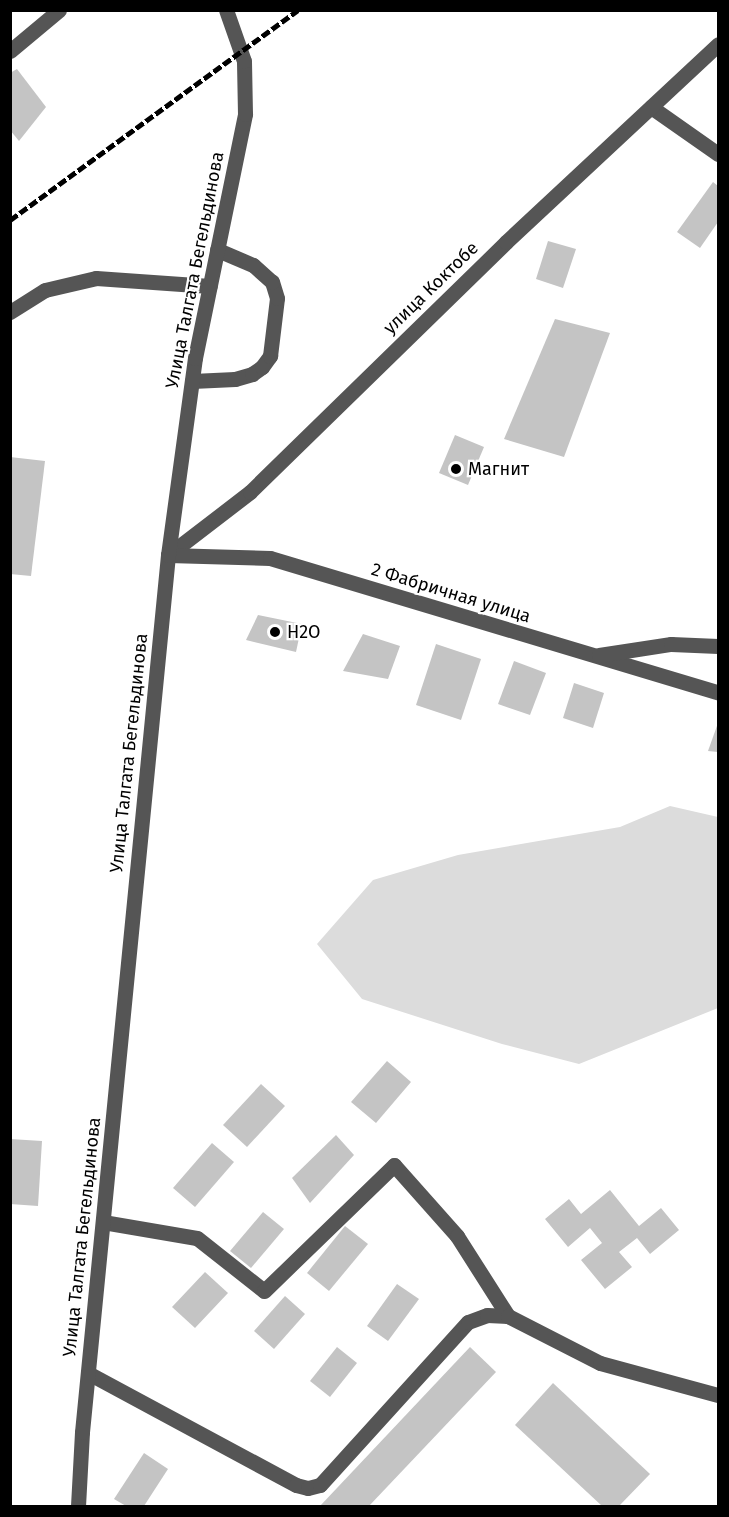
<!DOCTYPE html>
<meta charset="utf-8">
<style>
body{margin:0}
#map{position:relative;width:729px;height:1517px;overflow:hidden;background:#fff;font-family:"Fira Sans",sans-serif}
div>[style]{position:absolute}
.green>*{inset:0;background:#dcdcdc}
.building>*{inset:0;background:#c4c4c4}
.minor>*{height:15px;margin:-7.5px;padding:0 7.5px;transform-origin:7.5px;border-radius:7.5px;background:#555}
.rail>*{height:4.5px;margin-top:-2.25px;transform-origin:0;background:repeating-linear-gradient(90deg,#000 0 9px,transparent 0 12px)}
.dots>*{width:16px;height:16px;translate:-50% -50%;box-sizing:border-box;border:3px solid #fff;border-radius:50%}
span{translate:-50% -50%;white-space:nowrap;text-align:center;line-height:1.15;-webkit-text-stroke:4.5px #fff;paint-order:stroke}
.street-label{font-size:18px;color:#000}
.poi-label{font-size:18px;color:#000}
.left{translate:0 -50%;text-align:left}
.frame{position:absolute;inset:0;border:12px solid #000;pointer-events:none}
</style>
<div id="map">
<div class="green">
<i style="clip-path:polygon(670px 806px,718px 817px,718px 1008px,579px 1064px,502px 1044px,362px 999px,317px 944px,373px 880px,458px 855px,620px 827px)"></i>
</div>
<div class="building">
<i style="clip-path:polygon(17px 69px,46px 107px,19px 141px,10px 130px,10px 73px)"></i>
<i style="clip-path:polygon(713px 182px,718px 186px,718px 222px,700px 248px,677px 232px)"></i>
<i style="clip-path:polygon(548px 241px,576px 249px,563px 288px,536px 279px)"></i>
<i style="clip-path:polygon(555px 319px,610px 333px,564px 457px,504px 439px)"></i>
<i style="clip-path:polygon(455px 435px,484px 447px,468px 485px,439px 473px)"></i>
<i style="clip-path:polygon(10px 457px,45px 461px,31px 576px,10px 574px)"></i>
<i style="clip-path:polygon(258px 615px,302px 624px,296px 652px,246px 640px)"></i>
<i style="clip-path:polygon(363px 634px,400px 646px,388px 679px,343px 671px)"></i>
<i style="clip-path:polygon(436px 644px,481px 659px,461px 720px,416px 705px)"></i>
<i style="clip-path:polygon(514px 661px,546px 673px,530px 715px,498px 704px)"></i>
<i style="clip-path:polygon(574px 683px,604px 693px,593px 728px,563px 718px)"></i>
<i style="clip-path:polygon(718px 723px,718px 752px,708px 751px)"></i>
<i style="clip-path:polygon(387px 1061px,411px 1082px,376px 1123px,351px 1102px)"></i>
<i style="clip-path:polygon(261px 1084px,285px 1106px,247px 1147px,223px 1125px)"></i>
<i style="clip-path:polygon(336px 1135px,354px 1155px,310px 1203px,292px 1178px)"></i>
<i style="clip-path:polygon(10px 1139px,42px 1141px,38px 1206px,10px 1204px)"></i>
<i style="clip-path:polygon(212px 1143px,234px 1162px,195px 1207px,173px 1188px)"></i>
<i style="clip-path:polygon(610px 1190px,639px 1226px,661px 1208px,679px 1230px,650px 1254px,637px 1238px,619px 1252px,632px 1267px,605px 1289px,581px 1260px,602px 1243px,590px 1228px,568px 1247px,545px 1219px,569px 1199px,581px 1214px)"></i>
<i style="clip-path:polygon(263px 1212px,284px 1229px,251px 1268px,230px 1251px)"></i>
<i style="clip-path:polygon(345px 1226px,368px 1244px,329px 1291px,307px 1273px)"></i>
<i style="clip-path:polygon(205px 1272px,228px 1293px,195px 1328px,172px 1307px)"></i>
<i style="clip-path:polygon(397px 1284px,419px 1299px,388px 1341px,367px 1326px)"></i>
<i style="clip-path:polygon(285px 1296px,305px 1314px,274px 1349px,254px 1331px)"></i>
<i style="clip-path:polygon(337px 1347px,357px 1363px,330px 1397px,310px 1381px)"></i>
<i style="clip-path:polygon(470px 1347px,496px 1372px,369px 1506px,320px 1506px)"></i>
<i style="clip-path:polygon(553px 1383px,650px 1474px,619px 1506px,602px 1506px,515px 1425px)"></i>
<i style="clip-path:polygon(144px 1453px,168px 1469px,144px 1506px,126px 1506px,114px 1499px)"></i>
</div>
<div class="minor">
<i style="left:10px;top:51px;width:64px;rotate:-39.9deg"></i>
<i style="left:651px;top:107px;width:82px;rotate:35deg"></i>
<i style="left:10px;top:312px;width:41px;rotate:-32.2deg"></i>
<i style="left:45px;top:290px;width:52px;rotate:-13.2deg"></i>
<i style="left:96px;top:278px;width:114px;rotate:4deg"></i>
<i style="left:192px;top:381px;width:43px;rotate:-2.7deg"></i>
<i style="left:235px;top:379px;width:18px;rotate:-16deg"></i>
<i style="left:252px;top:374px;width:12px;rotate:-35deg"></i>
<i style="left:262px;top:367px;width:14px;rotate:-54deg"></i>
<i style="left:270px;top:356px;width:58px;rotate:-83.1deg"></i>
<i style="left:277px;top:298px;width:17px;rotate:-107deg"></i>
<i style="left:272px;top:282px;width:25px;rotate:-138deg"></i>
<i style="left:253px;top:265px;width:39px;rotate:-157deg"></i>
<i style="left:168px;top:555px;width:103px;rotate:-37.5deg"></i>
<i style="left:250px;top:492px;width:358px;rotate:-44.3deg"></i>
<i style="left:506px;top:242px;width:290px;rotate:-43deg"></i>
<i style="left:168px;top:555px;width:102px;rotate:1.7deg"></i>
<i style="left:270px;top:558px;width:468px;rotate:16.7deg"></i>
<i style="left:599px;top:655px;width:73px;rotate:-8.7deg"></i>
<i style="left:671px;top:644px;width:47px;rotate:2.4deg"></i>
<i style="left:103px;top:1222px;width:95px;rotate:9.7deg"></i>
<i style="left:197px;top:1238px;width:85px;rotate:38.3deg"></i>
<i style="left:264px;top:1291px;width:181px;rotate:-44.1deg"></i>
<i style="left:394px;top:1165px;width:95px;rotate:48.4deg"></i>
<i style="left:457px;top:1236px;width:95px;rotate:57.5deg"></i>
<i style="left:88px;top:1373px;width:236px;rotate:28.3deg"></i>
<i style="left:296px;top:1485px;width:12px;rotate:14deg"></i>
<i style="left:308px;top:1488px;width:12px;rotate:-14deg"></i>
<i style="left:320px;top:1485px;width:220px;rotate:-47.8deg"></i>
<i style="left:468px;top:1322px;width:20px;rotate:-20deg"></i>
<i style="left:487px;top:1315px;width:21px;rotate:3deg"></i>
<i style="left:508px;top:1316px;width:103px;rotate:27.1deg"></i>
<i style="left:600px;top:1363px;width:122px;rotate:15.2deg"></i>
<i style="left:78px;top:1506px;width:74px;rotate:-86.9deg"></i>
<i style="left:82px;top:1432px;width:881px;rotate:-84.4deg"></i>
<i style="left:168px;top:555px;width:199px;rotate:-82.2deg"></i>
<i style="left:195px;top:358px;width:249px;rotate:-78.4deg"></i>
<i style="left:245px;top:114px;width:53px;rotate:-91.1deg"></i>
<i style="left:244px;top:61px;width:54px;rotate:-109.4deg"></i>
</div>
<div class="rail">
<i style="left:10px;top:220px;width:356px;rotate:-36.1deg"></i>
</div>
<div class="dots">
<i style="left:456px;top:469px;background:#000"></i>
<i style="left:275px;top:632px;background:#000"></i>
</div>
<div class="street-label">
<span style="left:195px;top:270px;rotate:-79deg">Улица Талгата Бегельдинова</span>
<span style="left:431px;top:288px;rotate:-44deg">улица Коктобе</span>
<span style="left:451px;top:593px;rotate:17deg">2 Фабричная улица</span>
<span style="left:129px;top:753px;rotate:-84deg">Улица Талгата Бегельдинова</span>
<span style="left:82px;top:1237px;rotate:-84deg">Улица Талгата Бегельдинова</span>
</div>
<div class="poi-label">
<span class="left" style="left:468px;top:469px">Магнит</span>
<span class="left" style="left:287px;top:632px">H2O</span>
</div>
<div class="frame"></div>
</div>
